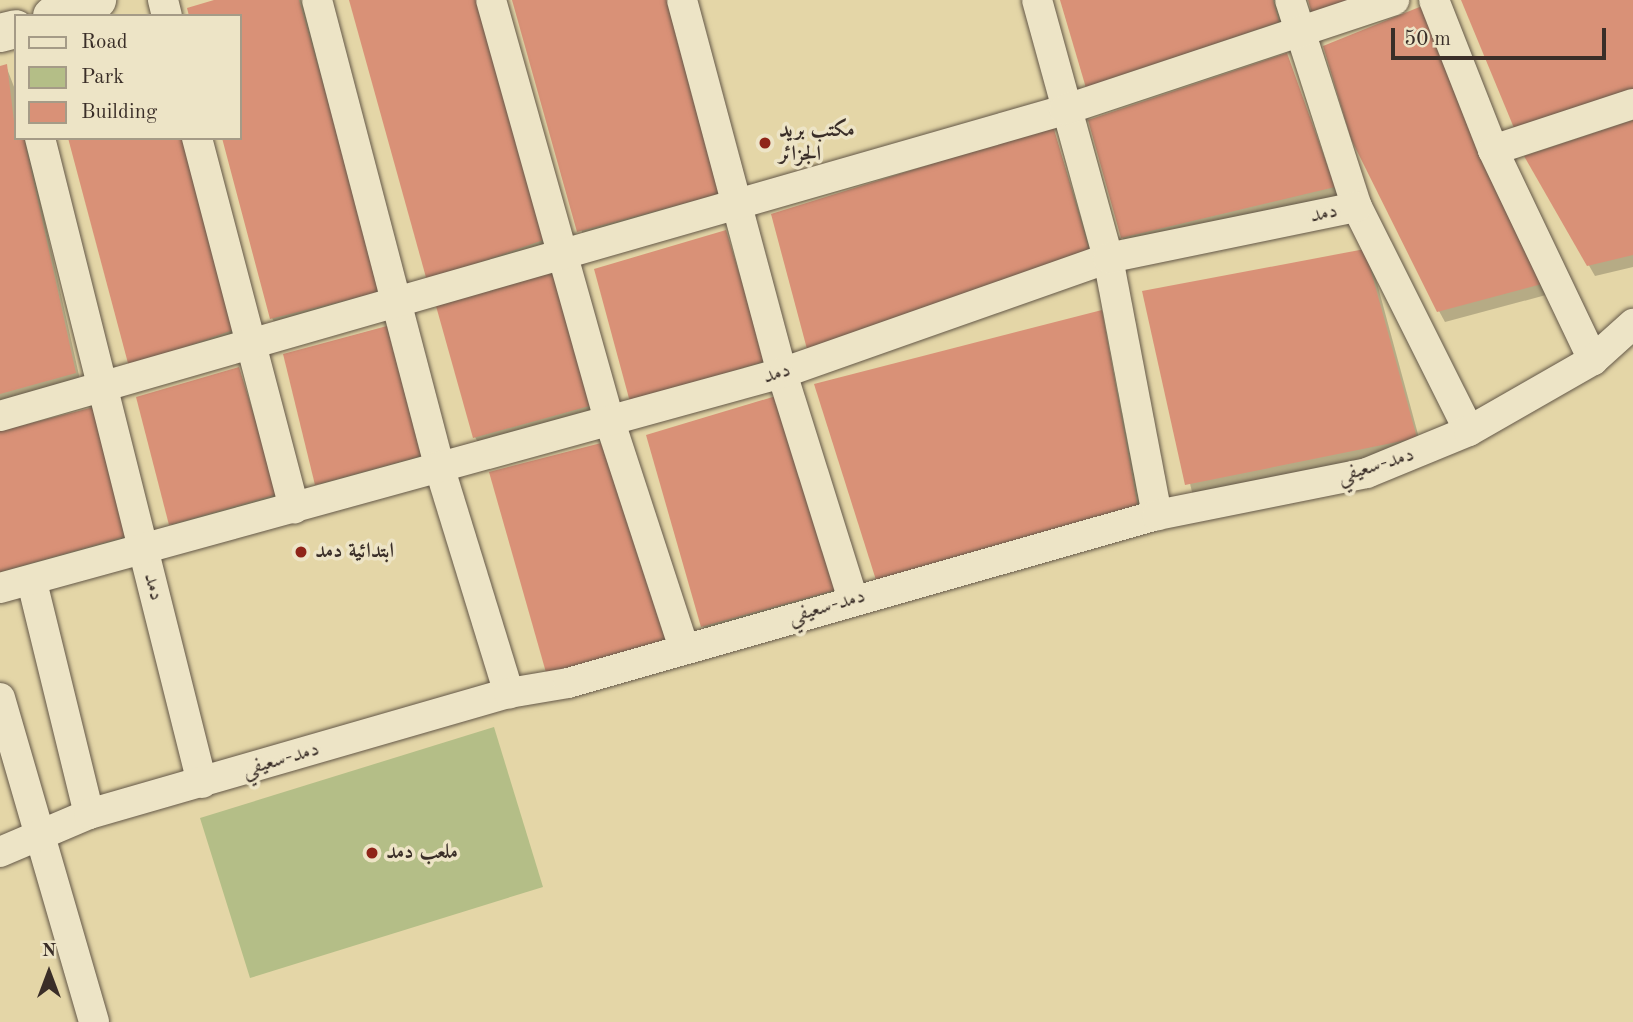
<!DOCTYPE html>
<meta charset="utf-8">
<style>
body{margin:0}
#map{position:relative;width:1633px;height:1022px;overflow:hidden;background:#e4d6a7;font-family:"Old Standard TT",Amiri,serif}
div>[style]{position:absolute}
.green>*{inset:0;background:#b4be87}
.shadow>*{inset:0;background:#0003}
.building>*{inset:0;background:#d99177}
.roads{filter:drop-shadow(0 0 2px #645848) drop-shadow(0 0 2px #645848)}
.street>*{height:30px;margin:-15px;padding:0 15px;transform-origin:15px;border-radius:15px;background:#ede4c6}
.secondary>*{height:38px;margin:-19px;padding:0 19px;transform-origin:19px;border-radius:19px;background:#ede4c6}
.dots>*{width:19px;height:19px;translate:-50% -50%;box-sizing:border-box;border:4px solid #ede4c6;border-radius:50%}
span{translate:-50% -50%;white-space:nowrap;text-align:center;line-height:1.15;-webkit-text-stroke:7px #ede4c6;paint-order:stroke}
.poi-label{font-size:21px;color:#3a2e28;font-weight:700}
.left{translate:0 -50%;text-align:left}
.street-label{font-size:21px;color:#3a2e28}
.legend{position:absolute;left:14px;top:14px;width:228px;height:126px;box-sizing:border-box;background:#ede4c6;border:2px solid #a59b87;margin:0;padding:9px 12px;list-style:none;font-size:21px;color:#3a2e28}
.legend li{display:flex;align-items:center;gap:14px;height:35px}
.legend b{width:35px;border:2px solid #a59b87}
.north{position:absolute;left:14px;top:938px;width:70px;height:70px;-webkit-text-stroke:5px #ede4c6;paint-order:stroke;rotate:0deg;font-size:19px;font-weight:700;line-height:28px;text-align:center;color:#3a2e28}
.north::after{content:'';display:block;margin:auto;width:24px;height:32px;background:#3a2e28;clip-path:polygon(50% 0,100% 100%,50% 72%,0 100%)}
.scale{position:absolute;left:1391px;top:28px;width:215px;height:32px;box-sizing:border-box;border:4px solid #3a2e28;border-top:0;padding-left:9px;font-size:21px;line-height:24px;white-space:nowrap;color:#3a2e28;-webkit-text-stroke:5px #ede4c6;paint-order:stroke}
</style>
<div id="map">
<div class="green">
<i style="clip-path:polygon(494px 727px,543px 887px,250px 978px,200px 818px)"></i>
</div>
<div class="shadow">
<i style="clip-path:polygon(220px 0,301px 0,387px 302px,278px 329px,272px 318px,240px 138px,240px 16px)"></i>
<i style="clip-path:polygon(351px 0,480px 0,550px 250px,435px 291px)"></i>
<i style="clip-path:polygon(514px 0,724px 205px,585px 242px)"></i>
<i style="clip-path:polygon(1061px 0,1275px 0,1284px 33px,1094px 98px)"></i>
<i style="clip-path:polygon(1422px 8px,1546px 295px,1445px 322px,1439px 311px)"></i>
<i style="clip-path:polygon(1286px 55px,1339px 197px,1128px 248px,1122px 237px)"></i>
<i style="clip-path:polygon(6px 66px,16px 92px,16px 138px,26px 138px,81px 384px,0 406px,0 68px)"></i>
<i style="clip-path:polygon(1633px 121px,1633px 267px,1595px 276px,1527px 157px)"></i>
<i style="clip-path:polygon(1053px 128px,1095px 263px,808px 348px)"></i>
<i style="clip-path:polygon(185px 138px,238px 341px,130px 366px)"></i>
<i style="clip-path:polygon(725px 232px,771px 371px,638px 412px)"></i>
<i style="clip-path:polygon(1371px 261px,1422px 449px,1193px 496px,1144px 293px)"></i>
<i style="clip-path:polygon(553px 273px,597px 416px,481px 448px,475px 437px)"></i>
<i style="clip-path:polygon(1101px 312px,1143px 519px,878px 579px)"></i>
<i style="clip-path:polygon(386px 328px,426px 467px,323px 495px,285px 355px)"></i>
<i style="clip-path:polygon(239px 369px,283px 505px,177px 535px,171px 524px)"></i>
<i style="clip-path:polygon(775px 399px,840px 601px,709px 637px,703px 626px)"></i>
<i style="clip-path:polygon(93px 409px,131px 546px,0 583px,0 432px)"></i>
</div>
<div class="building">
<i style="clip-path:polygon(214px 0,299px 0,383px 291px,270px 319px,222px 138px,240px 138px,240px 16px,189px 16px,187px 8px)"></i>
<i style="clip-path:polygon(349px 0,478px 0,546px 239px,427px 281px)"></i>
<i style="clip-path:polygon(512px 0,669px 0,719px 194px,577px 232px)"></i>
<i style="clip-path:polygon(1060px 0,1273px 0,1279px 22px,1086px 88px)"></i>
<i style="clip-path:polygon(1308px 0,1351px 0,1312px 14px)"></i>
<i style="clip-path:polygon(1461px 0,1633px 0,1633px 90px,1514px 128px)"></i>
<i style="clip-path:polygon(1422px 6px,1542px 284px,1437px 312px,1351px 139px,1323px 46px)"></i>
<i style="clip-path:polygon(1287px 53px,1335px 187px,1121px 238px,1088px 120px)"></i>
<i style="clip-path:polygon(7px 64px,16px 138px,24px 138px,76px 373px,0 394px,0 66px)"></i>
<i style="clip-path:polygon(1633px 120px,1633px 255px,1587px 266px,1524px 156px)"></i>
<i style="clip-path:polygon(1053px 126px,1090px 252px,807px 349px,771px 214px)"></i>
<i style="clip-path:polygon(68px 138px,183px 138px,233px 330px,129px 367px)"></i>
<i style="clip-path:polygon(726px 230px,766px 361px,630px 402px,594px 269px)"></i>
<i style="clip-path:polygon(1365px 249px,1417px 438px,1185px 485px,1142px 291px)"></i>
<i style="clip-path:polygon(554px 271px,593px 405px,473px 438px,436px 306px)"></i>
<i style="clip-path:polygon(1102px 310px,1138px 508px,876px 580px,814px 384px)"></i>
<i style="clip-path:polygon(387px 326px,421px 456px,315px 485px,283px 354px)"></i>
<i style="clip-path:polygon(239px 367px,278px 494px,169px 525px,136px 397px)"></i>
<i style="clip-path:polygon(776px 396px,835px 590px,701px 627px,646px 435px)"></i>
<i style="clip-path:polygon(94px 407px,127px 536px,0 572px,0 431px)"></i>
<i style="clip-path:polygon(605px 442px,668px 641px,547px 676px,489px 472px)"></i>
</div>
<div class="roads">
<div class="street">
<i style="left:163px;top:0;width:16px;rotate:76deg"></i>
<i style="left:317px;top:0;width:482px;rotate:75.3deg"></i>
<i style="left:439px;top:466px;width:238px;rotate:72.9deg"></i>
<i style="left:491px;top:0;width:438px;rotate:74.3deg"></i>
<i style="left:610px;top:422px;width:239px;rotate:71.9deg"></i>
<i style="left:682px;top:0;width:386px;rotate:75deg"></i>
<i style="left:782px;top:373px;width:238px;rotate:72.6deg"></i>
<i style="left:1037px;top:0;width:268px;rotate:74.6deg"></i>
<i style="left:1108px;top:258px;width:262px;rotate:79.2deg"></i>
<i style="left:1290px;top:0;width:218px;rotate:72.1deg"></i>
<i style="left:1357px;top:207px;width:250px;rotate:63.4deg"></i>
<i style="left:1434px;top:0;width:161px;rotate:68.5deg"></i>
<i style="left:1493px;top:150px;width:233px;rotate:64.5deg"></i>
<i style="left:40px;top:138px;width:665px;rotate:75.9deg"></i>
<i style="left:197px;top:138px;width:383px;rotate:75.3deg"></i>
<i style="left:1493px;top:150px;width:147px;rotate:-18.2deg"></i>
<i style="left:0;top:416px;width:1107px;rotate:-16.04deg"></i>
<i style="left:1064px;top:110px;width:348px;rotate:-18.4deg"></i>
<i style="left:32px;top:582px;width:239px;rotate:76.2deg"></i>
<i style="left:0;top:588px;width:811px;rotate:-15.37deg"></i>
<i style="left:782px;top:373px;width:346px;rotate:-19.4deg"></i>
<i style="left:1108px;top:258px;width:254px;rotate:-11.6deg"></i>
<i style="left:0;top:698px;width:337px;rotate:73.8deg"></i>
<i style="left:0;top:852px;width:97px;rotate:-23.1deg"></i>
<i style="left:89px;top:814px;width:437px;rotate:-16.1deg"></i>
<i style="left:509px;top:693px;width:60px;rotate:-9.6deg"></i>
<i style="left:568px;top:683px;width:612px;rotate:-15.92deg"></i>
<i style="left:1157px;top:515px;width:214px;rotate:-11.3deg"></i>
<i style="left:1367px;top:473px;width:110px;rotate:-22.4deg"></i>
<i style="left:1469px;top:431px;width:143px;rotate:-29.8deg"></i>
<i style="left:1593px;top:360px;width:54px;rotate:-42deg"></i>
</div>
<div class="secondary">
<i style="left:52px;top:16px;width:48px;rotate:-19.6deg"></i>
<i style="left:0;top:33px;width:16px;rotate:-14deg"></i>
</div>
</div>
<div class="dots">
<i style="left:765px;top:143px;background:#8f2418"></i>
<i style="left:301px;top:552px;background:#8f2418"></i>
<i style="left:372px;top:853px;background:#8f2418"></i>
</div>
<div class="poi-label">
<span class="left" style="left:779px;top:143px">مكتب بريد<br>الجزائر</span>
<span class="left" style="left:315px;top:552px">ابتدائية دمد</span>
<span class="left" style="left:386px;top:853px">ملعب دمد</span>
</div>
<div class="street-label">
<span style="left:1324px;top:214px;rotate:-12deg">دمد</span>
<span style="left:777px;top:374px;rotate:-17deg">دمد</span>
<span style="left:1376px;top:466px;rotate:-17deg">دمد-سعيفي</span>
<span style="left:153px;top:587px;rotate:76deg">دمد</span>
<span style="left:827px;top:607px;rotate:-16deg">دمد-سعيفي</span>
<span style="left:281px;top:760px;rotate:-16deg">دمد-سعيفي</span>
</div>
<ul class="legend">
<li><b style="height:9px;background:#ede4c6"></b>Road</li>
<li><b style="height:19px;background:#b4be87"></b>Park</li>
<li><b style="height:19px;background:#d99177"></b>Building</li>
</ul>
<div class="north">N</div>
<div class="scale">50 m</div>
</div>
